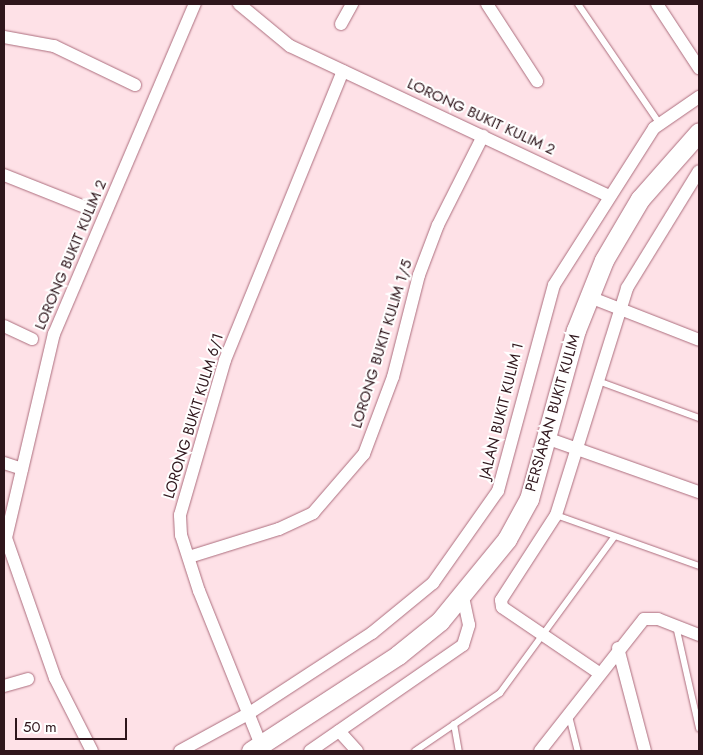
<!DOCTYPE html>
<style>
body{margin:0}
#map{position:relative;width:703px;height:755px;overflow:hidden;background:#fee1e7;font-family:Jost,sans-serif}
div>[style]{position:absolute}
.roads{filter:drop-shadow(0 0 1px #ac6d7d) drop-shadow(0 0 1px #ac6d7d)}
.lane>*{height:6px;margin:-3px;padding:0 3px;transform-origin:3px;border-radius:3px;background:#fff}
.street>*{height:12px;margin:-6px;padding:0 6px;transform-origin:6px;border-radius:6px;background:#fff}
.secondary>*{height:19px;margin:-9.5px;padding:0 9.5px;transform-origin:9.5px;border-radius:9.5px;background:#fff}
span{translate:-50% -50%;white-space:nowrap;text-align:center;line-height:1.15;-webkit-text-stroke:4px #fff;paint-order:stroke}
.street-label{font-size:15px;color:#2f161c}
.frame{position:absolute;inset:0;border:5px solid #2f161c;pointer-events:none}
.scale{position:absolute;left:15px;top:718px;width:112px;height:22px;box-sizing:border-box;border:2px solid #2f161c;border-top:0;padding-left:6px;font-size:15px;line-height:18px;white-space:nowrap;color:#2f161c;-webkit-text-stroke:4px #fff;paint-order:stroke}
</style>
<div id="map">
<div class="roads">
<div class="lane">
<i style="left:578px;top:4px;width:145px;rotate:55.7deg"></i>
<i style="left:598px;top:381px;width:108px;rotate:20.1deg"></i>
<i style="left:556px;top:515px;width:152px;rotate:19.6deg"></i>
<i style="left:676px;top:626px;width:105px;rotate:77.3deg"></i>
<i style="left:569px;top:716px;width:36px;rotate:76deg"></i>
<i style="left:454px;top:724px;width:27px;rotate:80deg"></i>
<i style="left:415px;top:751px;width:103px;rotate:-34.3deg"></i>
<i style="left:500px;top:693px;width:193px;rotate:-53.8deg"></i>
</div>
<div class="street">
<i style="left:239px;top:4px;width:66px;rotate:39.5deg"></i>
<i style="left:290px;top:46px;width:353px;rotate:25.2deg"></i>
<i style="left:487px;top:4px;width:92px;rotate:57deg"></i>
<i style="left:657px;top:4px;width:77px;rotate:56.7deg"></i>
<i style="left:341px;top:24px;width:23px;rotate:-61deg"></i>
<i style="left:4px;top:37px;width:51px;rotate:10.2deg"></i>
<i style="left:54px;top:46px;width:90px;rotate:25.7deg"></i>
<i style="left:4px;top:175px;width:92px;rotate:21.6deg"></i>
<i style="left:587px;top:296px;width:120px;rotate:21.4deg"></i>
<i style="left:4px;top:326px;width:31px;rotate:25deg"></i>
<i style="left:549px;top:439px;width:159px;rotate:19.5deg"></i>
<i style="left:4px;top:463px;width:19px;rotate:18deg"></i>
<i style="left:189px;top:557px;width:94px;rotate:-17.3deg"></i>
<i style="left:279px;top:529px;width:38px;rotate:-25deg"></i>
<i style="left:313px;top:513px;width:78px;rotate:-49.2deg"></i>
<i style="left:364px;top:454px;width:82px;rotate:-69.4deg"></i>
<i style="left:393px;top:377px;width:105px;rotate:-75.7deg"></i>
<i style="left:419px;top:275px;width:53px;rotate:-69.2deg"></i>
<i style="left:438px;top:225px;width:100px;rotate:-63.2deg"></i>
<i style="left:618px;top:648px;width:106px;rotate:75.3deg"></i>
<i style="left:599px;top:673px;width:117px;rotate:-145.8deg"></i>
<i style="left:502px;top:607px;width:7px;rotate:-98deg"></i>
<i style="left:501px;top:600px;width:101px;rotate:-57.1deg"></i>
<i style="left:556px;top:515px;width:238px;rotate:-72.6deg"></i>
<i style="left:627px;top:288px;width:137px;rotate:-58.4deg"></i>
<i style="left:4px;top:686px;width:25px;rotate:-16deg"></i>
<i style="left:339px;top:731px;width:27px;rotate:48deg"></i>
<i style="left:261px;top:745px;width:166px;rotate:-111.9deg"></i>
<i style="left:199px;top:591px;width:59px;rotate:-107.8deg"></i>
<i style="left:181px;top:535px;width:20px;rotate:-93deg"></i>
<i style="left:180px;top:515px;width:161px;rotate:-73.8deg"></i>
<i style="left:225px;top:360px;width:312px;rotate:-67.8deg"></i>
<i style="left:92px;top:751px;width:82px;rotate:-116.9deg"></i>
<i style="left:55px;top:678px;width:148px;rotate:-109.3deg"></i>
<i style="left:6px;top:538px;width:210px;rotate:-76.8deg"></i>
<i style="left:54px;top:334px;width:359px;rotate:-66.9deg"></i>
<i style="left:180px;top:751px;width:77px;rotate:-28.6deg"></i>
<i style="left:248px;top:714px;width:148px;rotate:-33.2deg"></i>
<i style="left:372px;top:633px;width:79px;rotate:-39.3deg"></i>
<i style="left:433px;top:583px;width:113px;rotate:-54.8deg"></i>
<i style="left:498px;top:491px;width:213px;rotate:-74.8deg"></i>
<i style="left:554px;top:285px;width:186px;rotate:-57.5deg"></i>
<i style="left:654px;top:128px;width:55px;rotate:-34.6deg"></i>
<i style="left:310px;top:751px;width:186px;rotate:-34.7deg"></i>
<i style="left:463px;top:645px;width:21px;rotate:-73deg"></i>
<i style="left:469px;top:625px;width:30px;rotate:-102deg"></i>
<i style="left:540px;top:751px;width:168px;rotate:-51.8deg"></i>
<i style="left:644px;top:619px;width:14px"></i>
<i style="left:658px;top:619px;width:44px;rotate:21.3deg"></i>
</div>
<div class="secondary">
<i style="left:251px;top:751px;width:176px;rotate:-33.1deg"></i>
<i style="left:398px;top:655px;width:54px;rotate:-39deg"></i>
<i style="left:440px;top:621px;width:106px;rotate:-50.7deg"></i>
<i style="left:507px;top:539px;width:46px;rotate:-61.2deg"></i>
<i style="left:529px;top:499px;width:175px;rotate:-74.5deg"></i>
<i style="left:576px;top:330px;width:75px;rotate:-68.2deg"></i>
<i style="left:604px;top:260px;width:71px;rotate:-59.5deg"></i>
<i style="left:640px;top:199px;width:89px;rotate:-48.6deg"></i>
</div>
</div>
<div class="street-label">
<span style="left:481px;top:117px;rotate:25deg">LORONG BUKIT KULIM 2</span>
<span style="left:71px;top:255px;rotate:-67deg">LORONG BUKIT KULIM 2</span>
<span style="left:382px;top:344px;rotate:-73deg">LORONG BUKIT KULIM 1/5</span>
<span style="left:502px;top:411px;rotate:-76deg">JALAN BUKIT KULIM 1</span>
<span style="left:553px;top:413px;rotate:-74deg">PERSIARAN BUKIT KULIM</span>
<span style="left:194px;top:416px;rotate:-73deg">LORONG BUKIT KULM 6/1</span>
</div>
<div class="frame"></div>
<div class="scale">50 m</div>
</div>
